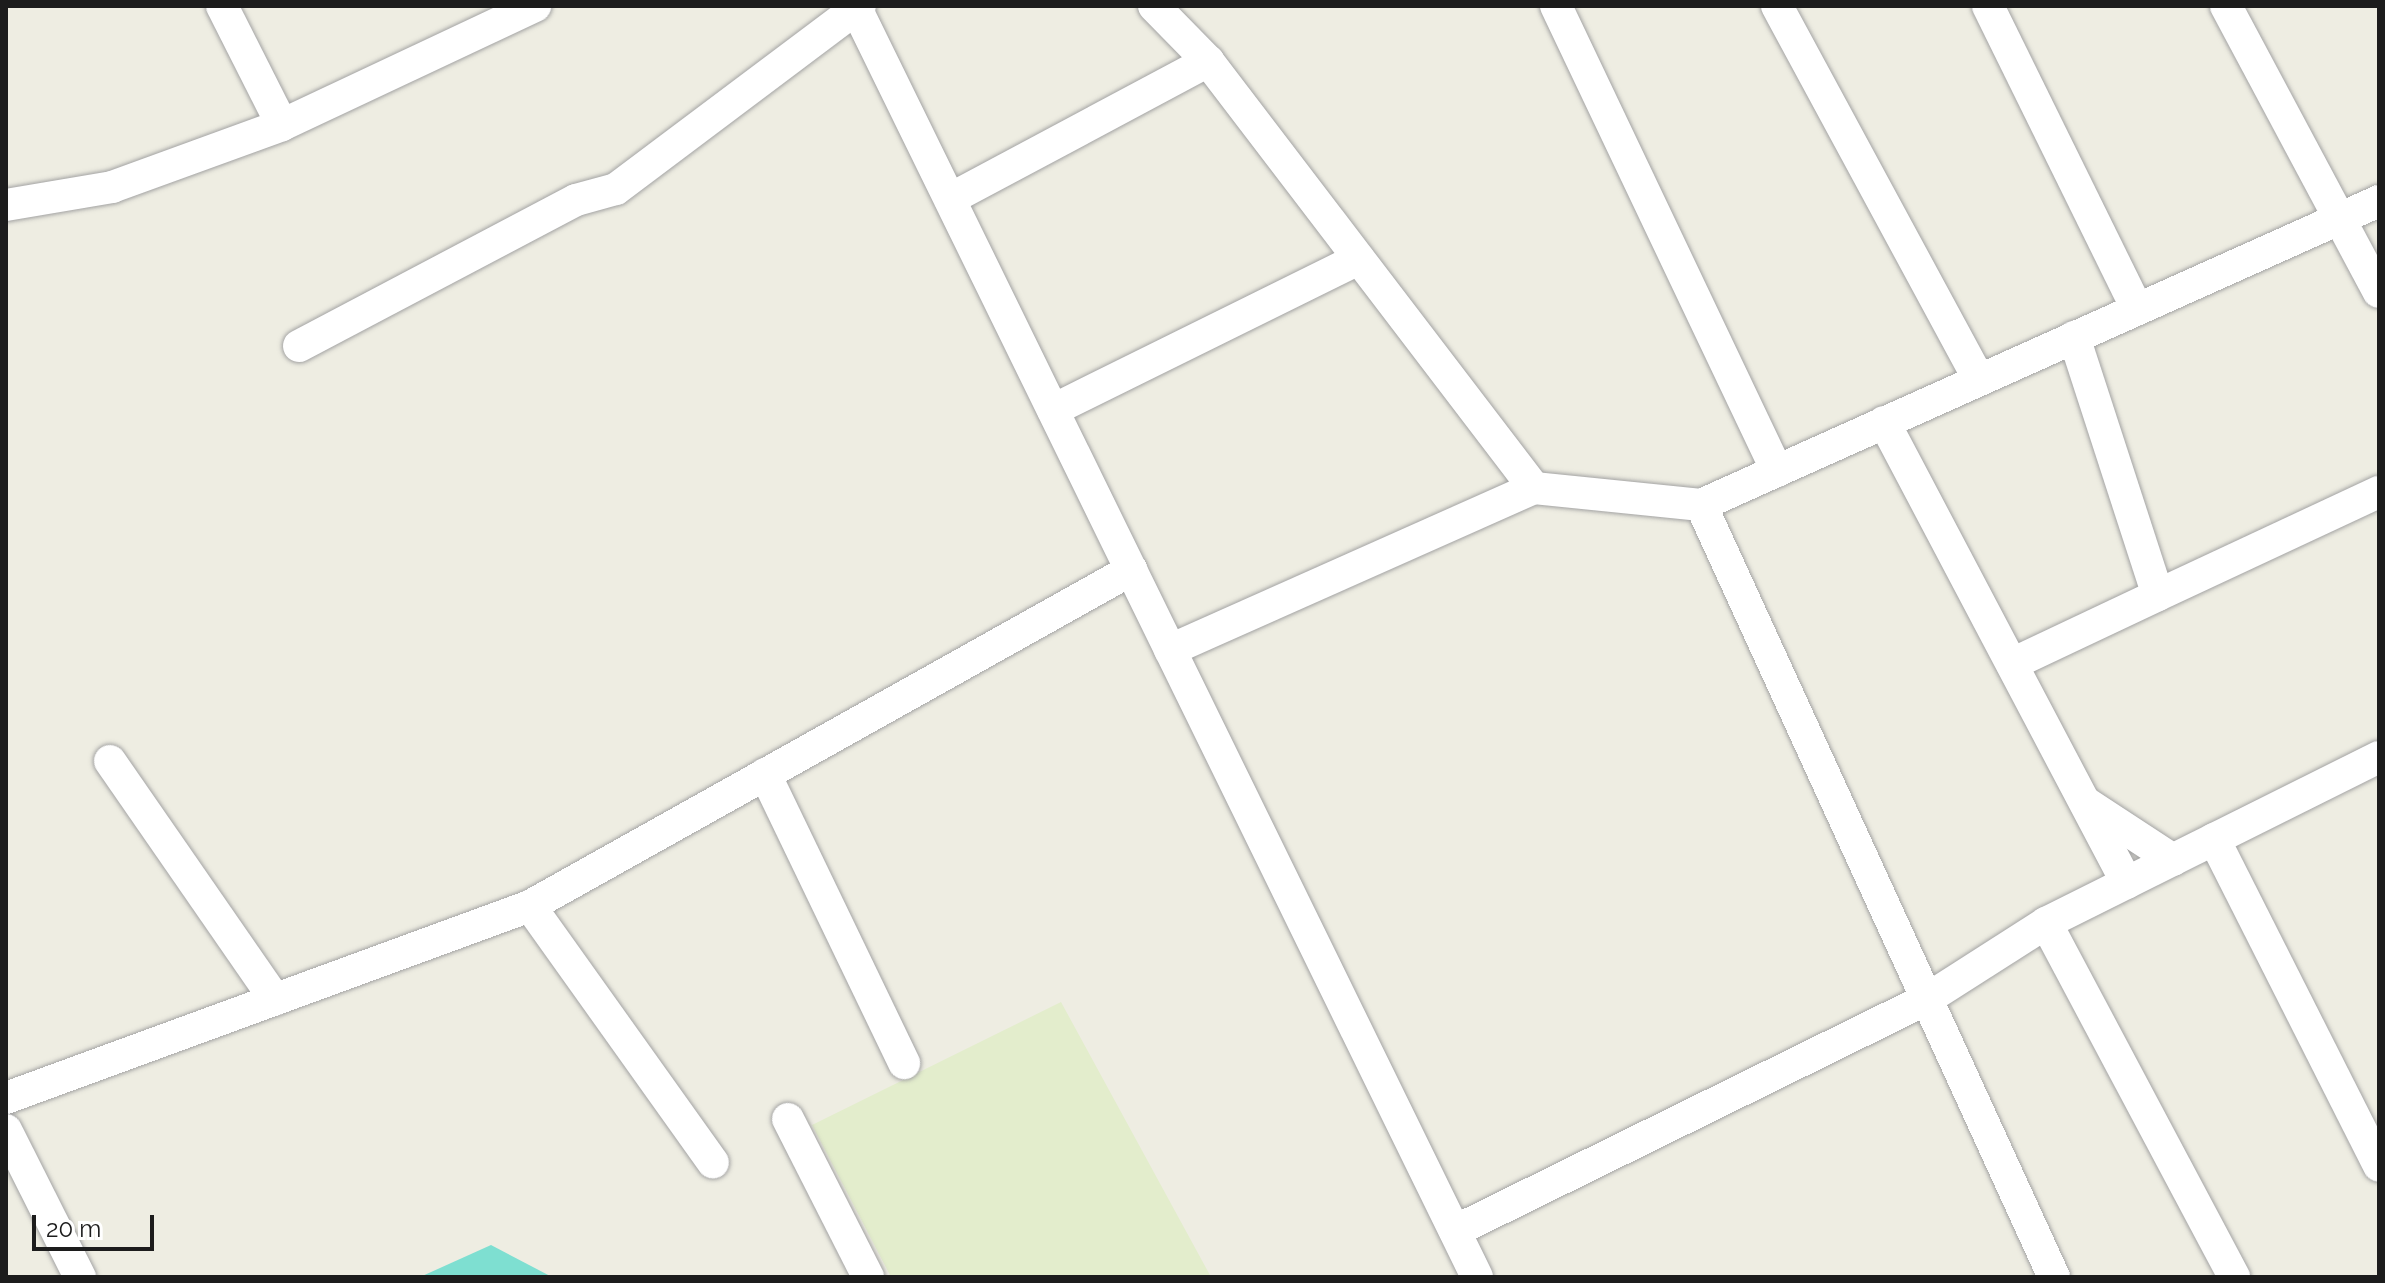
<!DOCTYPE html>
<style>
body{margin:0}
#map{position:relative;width:2385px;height:1283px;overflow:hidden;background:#eeede2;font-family:Raleway,sans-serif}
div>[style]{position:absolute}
.farmland>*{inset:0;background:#e3edcc}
.pitch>*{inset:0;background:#7edfd1}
.roads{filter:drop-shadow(0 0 2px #a3a3a3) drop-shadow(0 0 2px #a3a3a3)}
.street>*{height:32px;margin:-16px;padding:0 16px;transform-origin:16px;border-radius:16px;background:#fff}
span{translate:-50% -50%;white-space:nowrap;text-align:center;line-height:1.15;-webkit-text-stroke:6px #fff;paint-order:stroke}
.frame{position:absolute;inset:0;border:8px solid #1c1c1c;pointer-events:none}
.scale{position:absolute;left:32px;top:1215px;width:122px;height:36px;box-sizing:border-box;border:4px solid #1c1c1c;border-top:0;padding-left:10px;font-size:24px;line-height:28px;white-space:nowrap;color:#1c1c1c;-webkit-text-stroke:6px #fff;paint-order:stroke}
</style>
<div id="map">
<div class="farmland">
<i style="clip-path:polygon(1061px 1002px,1211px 1277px,891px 1277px,812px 1125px)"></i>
</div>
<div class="pitch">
<i style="clip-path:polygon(491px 1245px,552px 1277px,420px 1277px)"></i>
</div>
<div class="roads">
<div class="street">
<i style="left:222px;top:6px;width:133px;rotate:63.2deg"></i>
<i style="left:855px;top:6px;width:1415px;rotate:63.92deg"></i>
<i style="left:1154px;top:6px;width:77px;rotate:45.5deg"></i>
<i style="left:1208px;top:61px;width:537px;rotate:52.64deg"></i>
<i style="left:1534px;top:488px;width:168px;rotate:5.8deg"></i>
<i style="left:1556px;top:6px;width:515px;rotate:64.58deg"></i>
<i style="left:1777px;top:6px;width:425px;rotate:61.6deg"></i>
<i style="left:1988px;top:6px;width:338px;rotate:63.8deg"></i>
<i style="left:2226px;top:6px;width:324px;rotate:61.9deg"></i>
<i style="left:950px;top:199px;width:293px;rotate:-28.1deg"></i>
<i style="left:6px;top:205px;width:108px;rotate:-9.6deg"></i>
<i style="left:112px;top:187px;width:181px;rotate:-20deg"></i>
<i style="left:282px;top:125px;width:280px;rotate:-25.2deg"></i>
<i style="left:2074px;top:337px;width:271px;rotate:72deg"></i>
<i style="left:2158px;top:595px;width:244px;rotate:-25deg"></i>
<i style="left:299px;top:346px;width:313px;rotate:-27.8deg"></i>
<i style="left:576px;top:200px;width:41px;rotate:-15.4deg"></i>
<i style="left:616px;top:189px;width:305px;rotate:-36.9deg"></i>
<i style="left:1053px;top:410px;width:341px;rotate:-26.3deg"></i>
<i style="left:1884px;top:422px;width:521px;rotate:62.21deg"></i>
<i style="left:1170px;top:650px;width:398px;rotate:-24deg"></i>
<i style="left:2012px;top:664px;width:161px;rotate:-25.3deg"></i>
<i style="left:110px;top:761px;width:290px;rotate:55.3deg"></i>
<i style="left:765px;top:774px;width:321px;rotate:64.3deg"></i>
<i style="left:2086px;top:803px;width:104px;rotate:33.2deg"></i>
<i style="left:2214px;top:839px;width:366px;rotate:63.2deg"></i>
<i style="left:530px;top:906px;width:315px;rotate:54.5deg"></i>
<i style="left:2046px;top:923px;width:401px;rotate:62deg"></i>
<i style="left:6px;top:1098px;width:558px;rotate:-20.12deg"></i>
<i style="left:530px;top:906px;width:689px;rotate:-29.21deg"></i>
<i style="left:788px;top:1119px;width:177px;rotate:63.1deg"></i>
<i style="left:6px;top:1130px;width:165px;rotate:63.3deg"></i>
<i style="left:1455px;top:1231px;width:526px;rotate:-26.18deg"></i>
<i style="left:1927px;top:999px;width:141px;rotate:-32.6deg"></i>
<i style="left:2046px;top:923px;width:372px;rotate:-26.5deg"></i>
<i style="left:2054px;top:1277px;width:849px;rotate:-114.57deg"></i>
<i style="left:1701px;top:505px;width:743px;rotate:-24.15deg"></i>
</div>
</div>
<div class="frame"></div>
<div class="scale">20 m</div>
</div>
